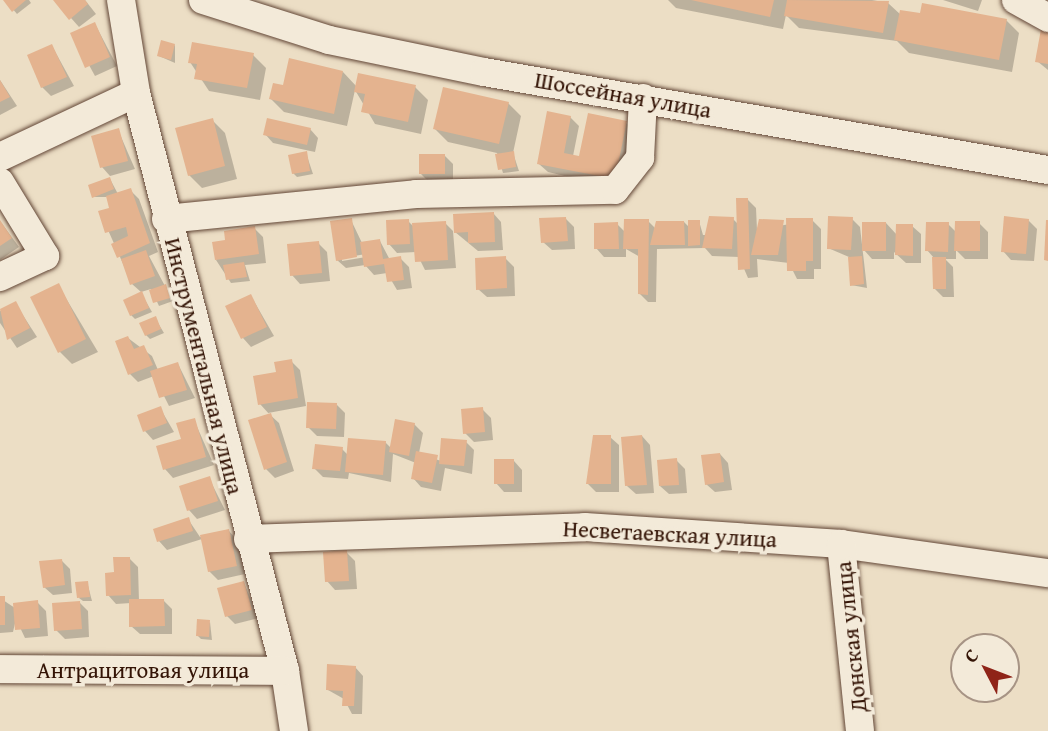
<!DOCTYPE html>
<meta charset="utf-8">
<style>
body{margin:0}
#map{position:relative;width:1048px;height:731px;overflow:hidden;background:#ecdec5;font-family:"Gentium Book Plus",serif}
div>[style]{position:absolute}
.shadow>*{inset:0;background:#0003}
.building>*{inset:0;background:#e4b38f}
.roads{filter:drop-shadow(0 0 2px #624636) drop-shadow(0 0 2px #624636)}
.minor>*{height:28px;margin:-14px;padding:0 14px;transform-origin:14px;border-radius:14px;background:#f3ead9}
span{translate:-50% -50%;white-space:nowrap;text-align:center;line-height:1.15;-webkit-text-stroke:7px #f3ead9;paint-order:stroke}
.street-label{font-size:23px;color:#341406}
.north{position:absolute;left:950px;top:633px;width:70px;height:70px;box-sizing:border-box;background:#f3ead9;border:2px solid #a79485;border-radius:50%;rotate:312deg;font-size:19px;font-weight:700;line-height:28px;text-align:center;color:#341406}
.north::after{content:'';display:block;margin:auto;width:24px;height:32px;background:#8f2418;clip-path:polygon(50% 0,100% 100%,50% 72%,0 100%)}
</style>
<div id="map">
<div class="shadow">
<i style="clip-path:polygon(5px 0,29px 0,31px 3px,17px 14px)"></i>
<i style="clip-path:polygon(55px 0,85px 0,96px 14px,79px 27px)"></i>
<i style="clip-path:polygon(668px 0,872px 0,888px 3px,901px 15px,1006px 20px,1019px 33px,1012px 72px,909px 53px,897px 41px,799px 28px,786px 15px,783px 29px,676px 8px)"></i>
<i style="clip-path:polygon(943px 0,982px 0,978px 11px)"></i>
<i style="clip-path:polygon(95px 24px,117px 66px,95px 76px,72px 34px)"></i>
<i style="clip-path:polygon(1048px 33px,1048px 70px,1037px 61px)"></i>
<i style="clip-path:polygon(175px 45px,175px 63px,159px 56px)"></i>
<i style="clip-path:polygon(52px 46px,74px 86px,51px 96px,42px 87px)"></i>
<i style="clip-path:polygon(253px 55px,266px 68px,260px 100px,209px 91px,190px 62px)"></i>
<i style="clip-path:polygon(343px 72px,357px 87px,415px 87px,428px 100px,421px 134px,375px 124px,355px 90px,347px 126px,284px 112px,271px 99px,284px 87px)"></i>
<i style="clip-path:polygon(0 80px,17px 106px,0 115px)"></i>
<i style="clip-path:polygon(508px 103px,521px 116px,513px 153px,519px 171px,503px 173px,497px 153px,448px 142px,435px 129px)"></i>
<i style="clip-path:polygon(570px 117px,579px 126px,573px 156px,580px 159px,626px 123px,639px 136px,628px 191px,548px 172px,539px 164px)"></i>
<i style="clip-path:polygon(212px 120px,225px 133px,237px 179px,202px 188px,189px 175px)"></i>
<i style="clip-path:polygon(310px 129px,318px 138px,315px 152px,273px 143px,265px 134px)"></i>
<i style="clip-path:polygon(118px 130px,135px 169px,110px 176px,102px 167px)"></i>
<i style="clip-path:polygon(306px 153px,313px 174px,297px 177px,293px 173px)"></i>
<i style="clip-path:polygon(444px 155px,453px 164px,453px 181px,429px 182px,421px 174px)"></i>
<i style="clip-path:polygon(110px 179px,118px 194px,130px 190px,139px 199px,158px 252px,149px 256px,173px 301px,159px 306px,151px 289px,141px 292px,132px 284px,100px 212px,112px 209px,108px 197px,94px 197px)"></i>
<i style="clip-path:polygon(748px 200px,756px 208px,757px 230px,812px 220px,821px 229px,821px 269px,814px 269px,814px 279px,797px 279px,789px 263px,757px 259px,758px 277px,748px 278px,739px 257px,712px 256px,705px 248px,657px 249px,656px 302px,648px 302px,640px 294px,640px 257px,626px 249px,626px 257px,604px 257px,596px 248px,617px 224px,625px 232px,648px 221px,656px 229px,684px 222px,690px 228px,699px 221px,703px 235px,710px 235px,733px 219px,738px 224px)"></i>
<i style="clip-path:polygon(493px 213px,501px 222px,503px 250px,478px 251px,455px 232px)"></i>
<i style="clip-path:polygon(565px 218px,574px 227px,575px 249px,552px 250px,543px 242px)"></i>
<i style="clip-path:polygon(852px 219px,860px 227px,867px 288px,851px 285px,849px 257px,828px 248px)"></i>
<i style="clip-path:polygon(evenodd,351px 220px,362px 243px,380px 241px,390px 260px,400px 258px,409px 267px,412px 288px,397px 290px,387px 273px,374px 275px,365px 265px,346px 268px,337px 260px,351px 220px,366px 254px,366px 257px,342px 261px,342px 258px,366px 254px)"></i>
<i style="clip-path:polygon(1028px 220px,1037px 229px,1034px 261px,1011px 260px,1003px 251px)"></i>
<i style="clip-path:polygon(0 221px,19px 247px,0 260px)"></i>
<i style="clip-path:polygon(408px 221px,414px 227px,445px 223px,453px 231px,456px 268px,425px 270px,416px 252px,397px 253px,389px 244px)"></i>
<i style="clip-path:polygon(886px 223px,897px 235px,912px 226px,921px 234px,921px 263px,906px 263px,894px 252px,894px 259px,872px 259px,864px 250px)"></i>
<i style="clip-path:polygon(979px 223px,988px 232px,988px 259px,965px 259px,956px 250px,956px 259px,945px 259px,953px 267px,954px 297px,943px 297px,934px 288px,934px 258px,927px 250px,948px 224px,956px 232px)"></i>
<i style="clip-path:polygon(254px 228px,263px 237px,266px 263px,245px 265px,250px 281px,231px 283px,216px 260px,227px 242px)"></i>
<i style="clip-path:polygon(318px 243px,327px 252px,330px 281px,300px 284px,292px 275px)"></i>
<i style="clip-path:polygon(505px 258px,514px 267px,515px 296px,487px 297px,478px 289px)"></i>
<i style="clip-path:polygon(58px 285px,98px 352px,72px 364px,59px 351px)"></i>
<i style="clip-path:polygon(141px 293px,152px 312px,135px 319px,131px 315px)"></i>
<i style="clip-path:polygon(251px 296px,274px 336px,251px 347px,243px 338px)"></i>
<i style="clip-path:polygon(15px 303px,37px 337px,17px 348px,0 323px,0 311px)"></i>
<i style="clip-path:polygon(155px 318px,164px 333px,150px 339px,146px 335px)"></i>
<i style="clip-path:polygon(128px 338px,152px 356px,158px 370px,178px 364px,195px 398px,169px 406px,154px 376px,138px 382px,130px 374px)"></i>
<i style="clip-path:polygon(291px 361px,300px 370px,306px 406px,268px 413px,279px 423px,294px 471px,275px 478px,266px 469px,270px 415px,260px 404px)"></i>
<i style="clip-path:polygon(337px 405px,345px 413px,344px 437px,317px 436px,308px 427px)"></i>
<i style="clip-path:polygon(160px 408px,174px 432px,153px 440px,145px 431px)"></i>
<i style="clip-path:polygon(482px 409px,491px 418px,493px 440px,474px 442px,465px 433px)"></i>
<i style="clip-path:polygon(194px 420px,214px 465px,173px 478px,165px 469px)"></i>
<i style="clip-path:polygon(414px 424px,423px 433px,419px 453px,441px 461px,466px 442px,474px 450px,472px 474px,445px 468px,441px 491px,421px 487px,413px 478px,416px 463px,393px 454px,391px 482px,349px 473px,348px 479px,323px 477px,314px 468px,342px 449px,348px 455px,385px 442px,392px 449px)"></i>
<i style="clip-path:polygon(642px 436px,650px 445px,654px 493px,636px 494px,627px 486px)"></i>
<i style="clip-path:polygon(610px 437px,619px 445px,619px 492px,596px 492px,588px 484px)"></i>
<i style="clip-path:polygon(720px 454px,728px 463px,732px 490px,715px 492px,706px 484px)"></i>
<i style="clip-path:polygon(676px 460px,685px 469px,687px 493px,669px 494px,660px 486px)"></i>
<i style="clip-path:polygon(514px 461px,522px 470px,522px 492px,504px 492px,496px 483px)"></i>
<i style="clip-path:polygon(209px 478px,225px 510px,197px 519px,189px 510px)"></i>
<i style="clip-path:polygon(188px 519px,200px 537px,229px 531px,237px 540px,245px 574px,218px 580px,209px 571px,202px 539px,167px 550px,159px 541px)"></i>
<i style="clip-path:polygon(346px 552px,355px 561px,357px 589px,335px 590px,327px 581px)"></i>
<i style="clip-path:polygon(129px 558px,138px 567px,139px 601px,163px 600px,172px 609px,172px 634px,140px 634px,131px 626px,131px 603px,116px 604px,108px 595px)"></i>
<i style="clip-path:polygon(61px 560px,70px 569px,72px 593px,53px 595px,44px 587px)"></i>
<i style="clip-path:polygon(87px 582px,92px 601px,83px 601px,79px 598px)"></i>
<i style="clip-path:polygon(244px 583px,259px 618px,235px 624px,227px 616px)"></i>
<i style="clip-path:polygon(0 598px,15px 608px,37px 602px,46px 611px,48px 636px,25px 638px,16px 619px,13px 632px,0 633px)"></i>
<i style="clip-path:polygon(79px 602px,88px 611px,89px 637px,65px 639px,56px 630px)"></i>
<i style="clip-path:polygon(210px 622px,212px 640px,201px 639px,198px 636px)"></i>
<i style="clip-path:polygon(355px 667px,363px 676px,362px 714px,352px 714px,344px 699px,328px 690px)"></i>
</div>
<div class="building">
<i style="clip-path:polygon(3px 0,26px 0,12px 12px)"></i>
<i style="clip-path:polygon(53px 0,85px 0,88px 4px,69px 20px)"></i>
<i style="clip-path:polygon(691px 0,774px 0,770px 17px)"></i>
<i style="clip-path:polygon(787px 0,889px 1px,883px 33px,784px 16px)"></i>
<i style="clip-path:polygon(922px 3px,1007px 19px,999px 60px,894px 40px,900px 10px,920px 13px)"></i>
<i style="clip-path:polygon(95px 22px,110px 57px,85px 68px,70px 33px)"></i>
<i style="clip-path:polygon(1041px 29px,1048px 31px,1048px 64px,1035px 62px)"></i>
<i style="clip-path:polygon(161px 40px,175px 44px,171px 60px,157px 56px)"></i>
<i style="clip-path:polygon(192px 42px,254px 53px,247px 88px,194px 79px,197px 64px,188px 63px)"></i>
<i style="clip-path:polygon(52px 44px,67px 77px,41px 88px,27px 55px)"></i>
<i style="clip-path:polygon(289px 58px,343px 71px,334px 114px,269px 99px,273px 83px,283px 85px)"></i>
<i style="clip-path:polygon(358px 73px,416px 85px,408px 122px,361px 112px,365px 94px,354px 92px)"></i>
<i style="clip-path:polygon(0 80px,10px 97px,0 102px)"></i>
<i style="clip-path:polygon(443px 87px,509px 102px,499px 144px,433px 129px)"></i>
<i style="clip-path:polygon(547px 111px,571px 116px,564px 153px,579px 156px,588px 113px,627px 121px,615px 179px,537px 164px)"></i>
<i style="clip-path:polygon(213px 118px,225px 166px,188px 176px,175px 128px)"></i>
<i style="clip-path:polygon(267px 118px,311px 128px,307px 145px,263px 135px)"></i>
<i style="clip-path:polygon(119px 128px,128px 161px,100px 168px,91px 136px)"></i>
<i style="clip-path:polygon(307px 151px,310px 171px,292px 174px,288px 155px)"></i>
<i style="clip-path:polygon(514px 151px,516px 167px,498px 170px,495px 154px)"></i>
<i style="clip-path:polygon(419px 154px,445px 154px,445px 174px,419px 174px)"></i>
<i style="clip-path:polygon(110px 177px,114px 189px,92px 198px,88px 185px)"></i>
<i style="clip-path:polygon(131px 188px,150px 243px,117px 258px,111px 244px,128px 236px,126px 227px,105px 233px,98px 211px,109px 208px,106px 196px)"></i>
<i style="clip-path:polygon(736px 198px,748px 198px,750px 269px,738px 270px)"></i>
<i style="clip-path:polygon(494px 212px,495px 242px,468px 243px,468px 232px,454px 233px,453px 214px)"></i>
<i style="clip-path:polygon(709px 216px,734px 217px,732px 249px,702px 248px)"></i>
<i style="clip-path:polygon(828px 216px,853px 217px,851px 250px,827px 249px)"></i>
<i style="clip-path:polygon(1004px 216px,1029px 219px,1026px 254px,1001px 252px)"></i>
<i style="clip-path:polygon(566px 217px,568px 241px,541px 243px,539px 218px)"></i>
<i style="clip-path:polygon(352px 218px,357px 257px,336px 261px,330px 221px)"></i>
<i style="clip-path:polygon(786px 218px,813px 218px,813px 261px,806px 261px,806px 271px,787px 271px)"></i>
<i style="clip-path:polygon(409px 219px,410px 244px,387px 245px,386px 220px)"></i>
<i style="clip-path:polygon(624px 219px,649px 219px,648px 295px,638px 294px,638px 249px,623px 249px)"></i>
<i style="clip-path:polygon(759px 219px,784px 220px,778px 255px,751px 255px)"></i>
<i style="clip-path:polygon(0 220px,12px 238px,0 246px)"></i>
<i style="clip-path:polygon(688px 220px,700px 220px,700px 245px,688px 246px)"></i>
<i style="clip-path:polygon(1046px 220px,1048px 220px,1048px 261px,1044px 260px)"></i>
<i style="clip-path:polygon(446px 221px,448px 260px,415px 262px,412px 223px)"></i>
<i style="clip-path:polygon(656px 221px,684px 221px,685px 245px,650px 245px)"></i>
<i style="clip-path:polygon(955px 221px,980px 221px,980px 251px,954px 251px)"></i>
<i style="clip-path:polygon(618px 222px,619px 249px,594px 249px,594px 223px)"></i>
<i style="clip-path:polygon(862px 222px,886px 222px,886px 251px,862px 251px)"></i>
<i style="clip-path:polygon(926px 222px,949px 222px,948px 252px,925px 251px)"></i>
<i style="clip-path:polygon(896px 224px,913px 224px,913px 256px,895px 255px)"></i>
<i style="clip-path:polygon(255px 226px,259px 254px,215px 260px,212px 242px,225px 240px,224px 231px)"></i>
<i style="clip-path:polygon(380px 239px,383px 259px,401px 256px,404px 280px,387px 282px,384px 264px,364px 267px,360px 242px)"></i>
<i style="clip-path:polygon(319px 241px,322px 273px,290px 276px,287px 244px)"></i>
<i style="clip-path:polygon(146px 250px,155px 276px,130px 285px,121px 259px)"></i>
<i style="clip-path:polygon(506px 256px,507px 288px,476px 290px,475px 258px)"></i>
<i style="clip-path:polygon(862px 256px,864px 284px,850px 286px,848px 257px)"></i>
<i style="clip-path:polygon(932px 257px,946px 257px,946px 289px,933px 289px)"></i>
<i style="clip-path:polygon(244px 262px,247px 277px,226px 280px,223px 265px)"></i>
<i style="clip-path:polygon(59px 283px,86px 339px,58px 353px,30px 297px)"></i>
<i style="clip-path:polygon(166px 284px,170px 298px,153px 303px,149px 290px)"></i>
<i style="clip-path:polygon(142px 291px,149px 308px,130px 316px,123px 300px)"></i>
<i style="clip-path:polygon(251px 294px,267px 327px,241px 339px,225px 306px)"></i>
<i style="clip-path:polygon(16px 301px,30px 328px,7px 340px,0 309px)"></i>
<i style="clip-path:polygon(156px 316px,161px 329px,145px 336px,139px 323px)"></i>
<i style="clip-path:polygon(128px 336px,134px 349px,144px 345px,153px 365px,128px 375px,115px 341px)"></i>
<i style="clip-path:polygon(292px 359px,298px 398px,258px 405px,253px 376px,276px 372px,274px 362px)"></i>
<i style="clip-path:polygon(178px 362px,187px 390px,159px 398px,150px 371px)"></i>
<i style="clip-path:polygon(307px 402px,337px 403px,336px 429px,306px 428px)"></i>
<i style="clip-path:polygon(161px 406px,167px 423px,143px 432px,137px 415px)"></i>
<i style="clip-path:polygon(483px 407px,485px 432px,463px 434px,461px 409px)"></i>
<i style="clip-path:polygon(271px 413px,287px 462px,264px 470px,248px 420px)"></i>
<i style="clip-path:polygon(195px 418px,206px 457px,163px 470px,156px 446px,181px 439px,176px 423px)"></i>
<i style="clip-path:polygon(395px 419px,415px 423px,409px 456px,389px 452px)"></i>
<i style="clip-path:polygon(593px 435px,611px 435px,611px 484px,586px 484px)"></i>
<i style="clip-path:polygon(642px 435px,647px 485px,625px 486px,621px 437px)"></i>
<i style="clip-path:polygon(348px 438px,386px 441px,383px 475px,345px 472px)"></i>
<i style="clip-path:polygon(441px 438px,467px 440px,464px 466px,439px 464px)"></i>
<i style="clip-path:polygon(315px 444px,343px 447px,340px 471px,312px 469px)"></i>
<i style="clip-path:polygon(416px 451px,438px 455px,432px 483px,411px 479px)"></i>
<i style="clip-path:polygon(720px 453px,724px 482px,705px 485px,701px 455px)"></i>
<i style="clip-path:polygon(677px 458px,679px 485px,659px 486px,657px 460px)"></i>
<i style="clip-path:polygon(494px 459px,514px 459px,514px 484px,494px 484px)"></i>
<i style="clip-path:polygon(210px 476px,218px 501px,187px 511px,179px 486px)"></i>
<i style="clip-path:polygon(189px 517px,193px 531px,157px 542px,153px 529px)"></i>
<i style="clip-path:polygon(229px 529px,237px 566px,208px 572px,200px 535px)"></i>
<i style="clip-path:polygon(347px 550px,349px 581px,325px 582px,323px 552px)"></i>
<i style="clip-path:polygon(113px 557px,130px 557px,131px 595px,106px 596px,105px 573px,114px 572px)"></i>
<i style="clip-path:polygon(62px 559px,65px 585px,43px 588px,39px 561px)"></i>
<i style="clip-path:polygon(88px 581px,90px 597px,77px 598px,75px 582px)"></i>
<i style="clip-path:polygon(244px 581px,252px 610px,225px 617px,217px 588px)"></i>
<i style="clip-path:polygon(0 596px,5px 596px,5px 625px,0 625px)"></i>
<i style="clip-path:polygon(129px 599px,164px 599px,165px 626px,129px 627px)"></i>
<i style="clip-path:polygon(38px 600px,40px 628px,15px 630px,13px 603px)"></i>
<i style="clip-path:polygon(80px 601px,82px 629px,54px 631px,52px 603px)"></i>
<i style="clip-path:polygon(197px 619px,210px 620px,209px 637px,196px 636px)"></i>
<i style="clip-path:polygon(327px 664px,356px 666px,354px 706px,342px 706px,343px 691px,326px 690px)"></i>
</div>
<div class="roads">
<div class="minor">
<i style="left:121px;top:0;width:94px;rotate:80.8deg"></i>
<i style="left:136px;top:93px;width:597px;rotate:75.54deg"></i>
<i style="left:285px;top:671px;width:61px;rotate:81.5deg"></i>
<i style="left:203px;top:0;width:132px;rotate:17.6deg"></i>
<i style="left:329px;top:40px;width:158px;rotate:11.7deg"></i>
<i style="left:484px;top:72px;width:572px;rotate:9.86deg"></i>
<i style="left:1016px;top:0;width:37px;rotate:29deg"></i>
<i style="left:0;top:157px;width:150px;rotate:-25.2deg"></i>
<i style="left:0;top:182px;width:87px;rotate:58.7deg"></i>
<i style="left:45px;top:256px;width:50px;rotate:155deg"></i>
<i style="left:166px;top:219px;width:251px;rotate:-5.7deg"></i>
<i style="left:416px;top:194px;width:199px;rotate:-1.2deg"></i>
<i style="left:615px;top:190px;width:41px;rotate:-52deg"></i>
<i style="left:640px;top:158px;width:60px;rotate:-87.1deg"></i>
<i style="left:248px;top:539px;width:337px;rotate:-2deg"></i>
<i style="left:585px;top:527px;width:257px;rotate:3.8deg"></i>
<i style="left:841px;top:544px;width:209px;rotate:8deg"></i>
<i style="left:841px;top:544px;width:188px;rotate:84.2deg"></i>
<i style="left:0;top:669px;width:285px;rotate:0.4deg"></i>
</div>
</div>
<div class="street-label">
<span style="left:623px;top:95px;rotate:10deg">Шоссейная улица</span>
<span style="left:204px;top:366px;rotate:76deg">Инструментальная улица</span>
<span style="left:670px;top:534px;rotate:3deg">Несветаевская улица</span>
<span style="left:851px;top:637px;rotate:-96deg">Донская улица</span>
<span style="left:143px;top:670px">Антрацитовая улица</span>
</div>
<div class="north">С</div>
</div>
